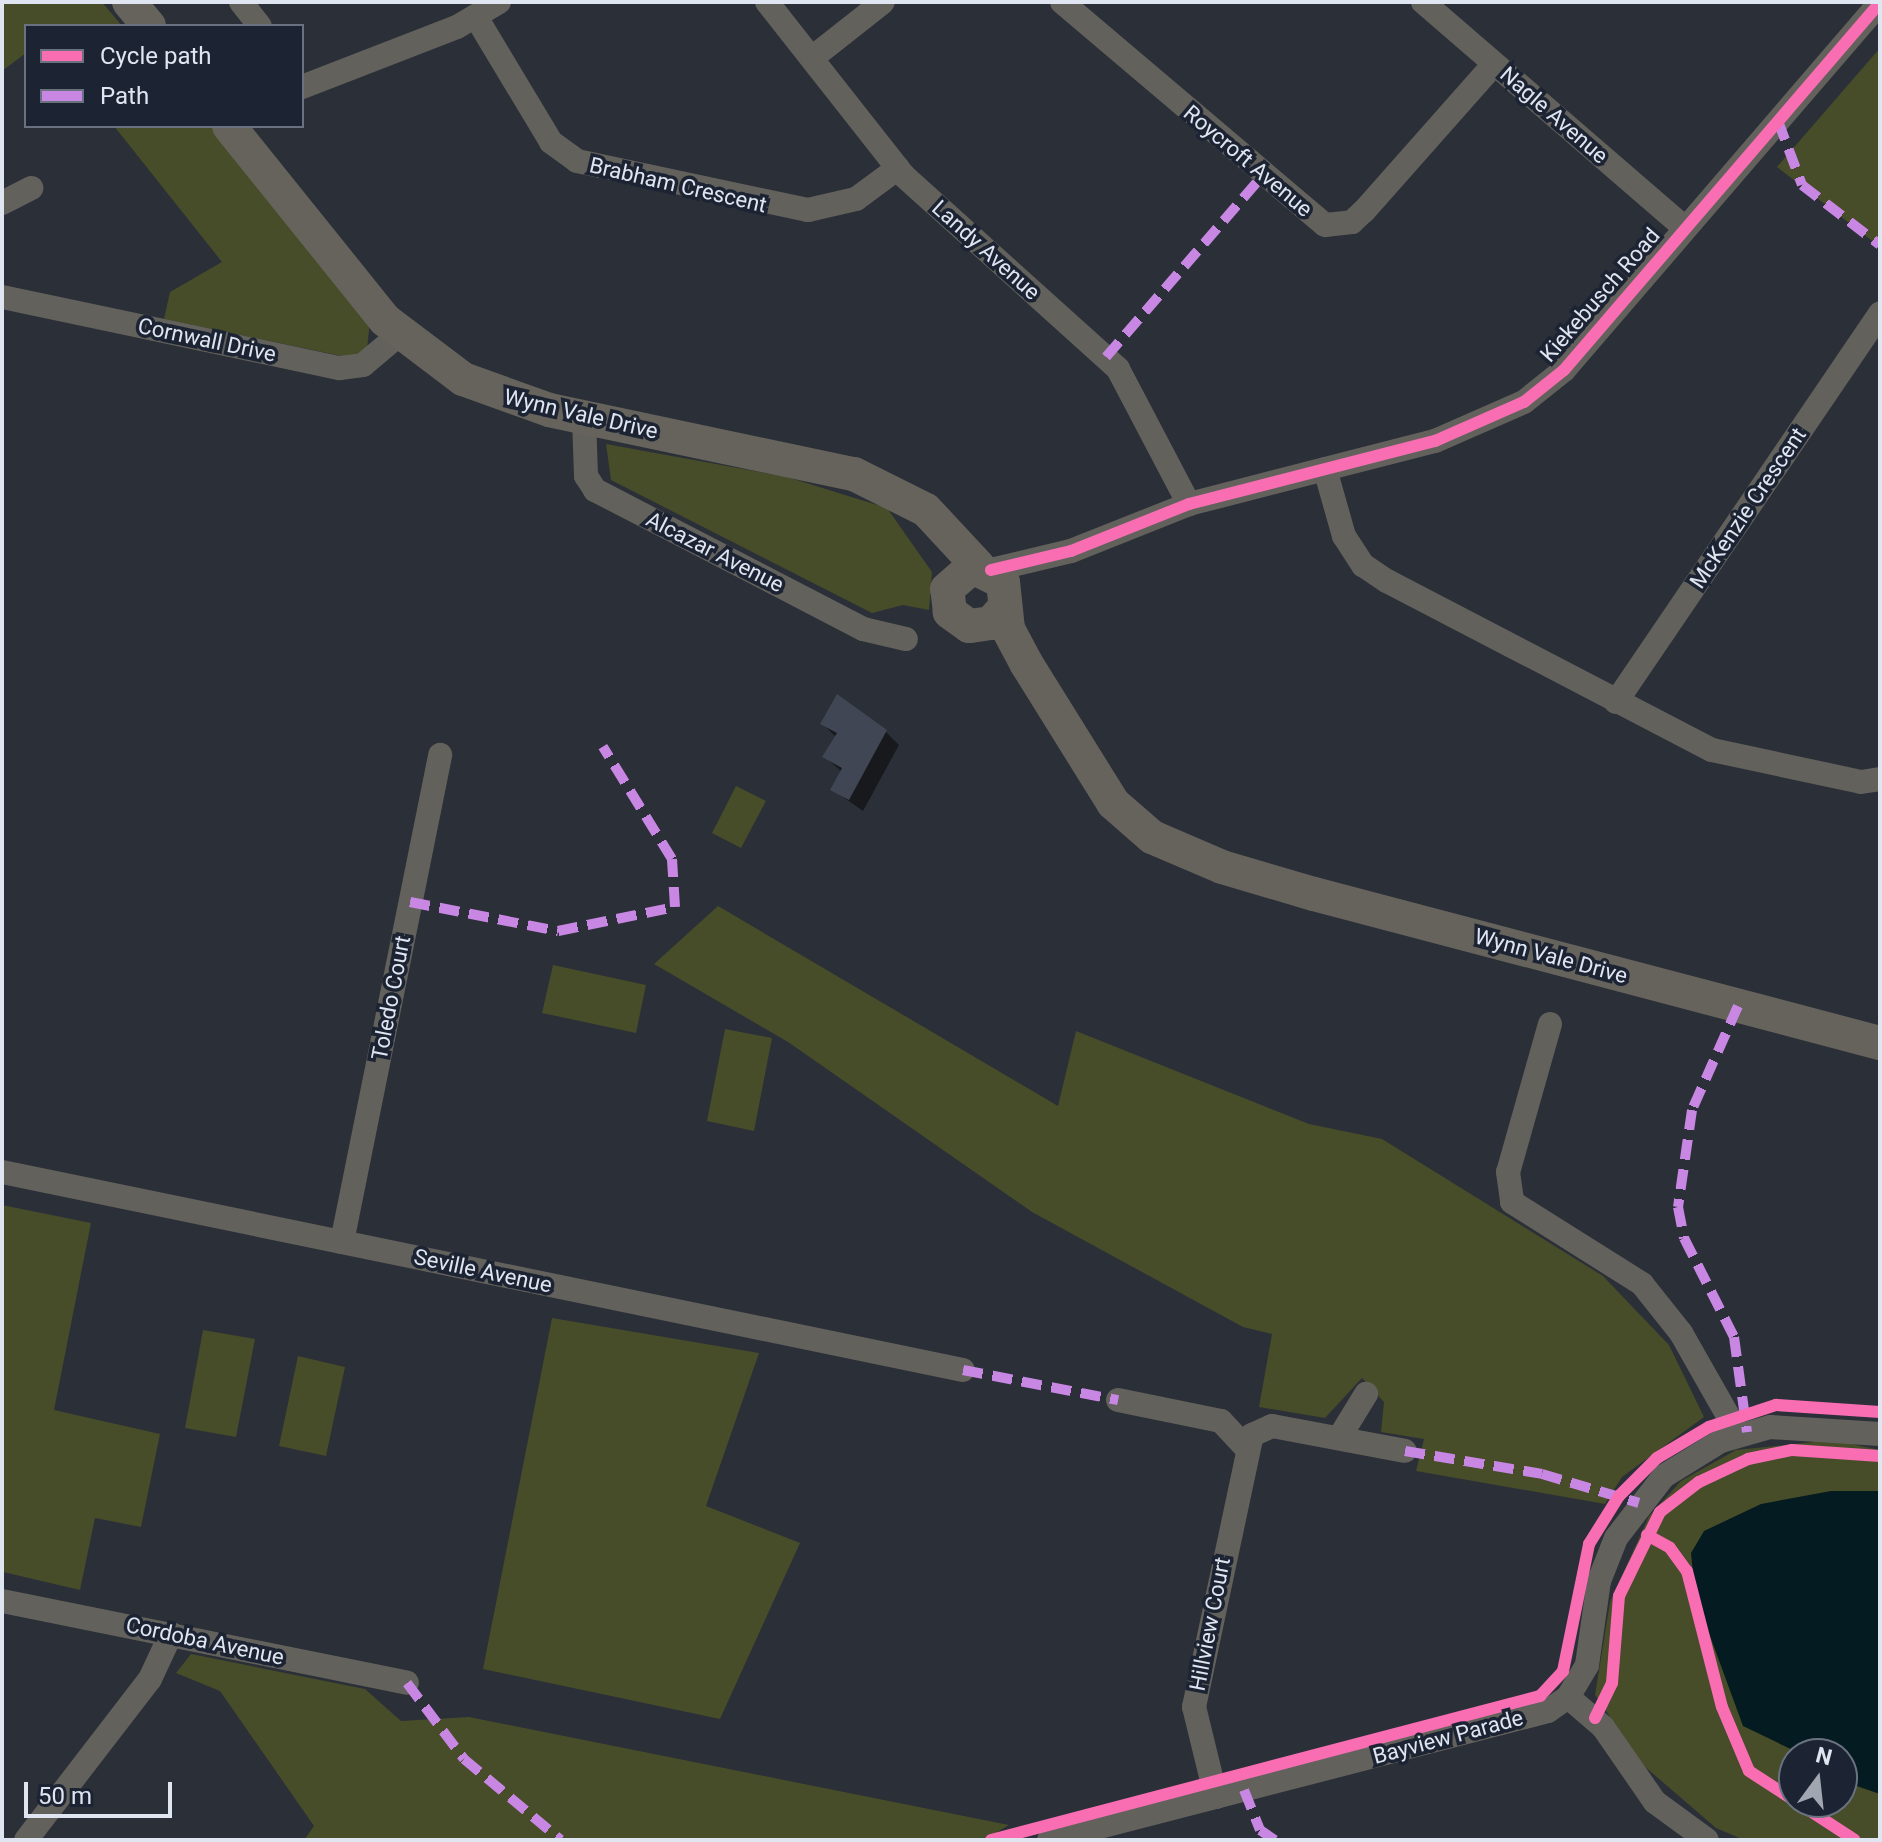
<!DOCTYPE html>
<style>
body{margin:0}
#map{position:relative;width:1882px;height:1842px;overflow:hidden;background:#2b2f38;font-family:Roboto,sans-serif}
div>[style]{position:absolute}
.green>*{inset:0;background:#474c29}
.water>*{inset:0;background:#041c21}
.shadow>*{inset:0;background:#0007}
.building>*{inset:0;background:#404653}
.minor>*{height:24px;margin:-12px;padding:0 12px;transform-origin:12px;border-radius:12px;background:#63615c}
.secondary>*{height:34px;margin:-17px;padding:0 17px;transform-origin:17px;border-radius:17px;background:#66635c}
.quiet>*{height:10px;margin-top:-5px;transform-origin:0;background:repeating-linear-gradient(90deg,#c787e3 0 20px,transparent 0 30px)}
.cycleway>*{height:12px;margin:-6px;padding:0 6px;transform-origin:6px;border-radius:6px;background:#f96db3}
span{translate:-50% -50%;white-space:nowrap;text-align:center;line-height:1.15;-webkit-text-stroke:7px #1c2434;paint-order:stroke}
.street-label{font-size:22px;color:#e0e6f1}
.frame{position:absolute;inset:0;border:4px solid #e0e6f1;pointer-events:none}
.legend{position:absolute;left:24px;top:24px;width:280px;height:104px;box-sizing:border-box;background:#1c2434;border:2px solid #6a7280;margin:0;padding:10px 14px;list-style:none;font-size:24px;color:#e0e6f1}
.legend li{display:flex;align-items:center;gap:16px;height:40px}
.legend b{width:40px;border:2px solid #6a7280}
.north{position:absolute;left:1778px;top:1738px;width:80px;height:80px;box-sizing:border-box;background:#1c2434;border:2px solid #6a7280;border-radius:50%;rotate:15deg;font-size:22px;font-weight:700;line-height:32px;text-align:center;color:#e0e6f1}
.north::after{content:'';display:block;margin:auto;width:28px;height:36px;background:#a1a6b0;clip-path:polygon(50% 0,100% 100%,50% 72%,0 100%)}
.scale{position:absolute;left:24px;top:1782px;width:148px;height:36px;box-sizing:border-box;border:4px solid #e0e6f1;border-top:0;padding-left:10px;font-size:24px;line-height:28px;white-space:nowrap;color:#e0e6f1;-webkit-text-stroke:6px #1c2434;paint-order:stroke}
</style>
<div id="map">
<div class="green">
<i style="clip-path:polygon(2px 2px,102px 2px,122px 26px,26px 26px,26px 53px,2px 71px)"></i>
<i style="clip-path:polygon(1880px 48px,1880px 247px,1777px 167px)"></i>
<i style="clip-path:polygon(114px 126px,214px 126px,370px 320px,367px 350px,351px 358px,164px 319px,170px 292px,222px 262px)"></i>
<i style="clip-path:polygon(606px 444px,787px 477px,887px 508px,932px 572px,929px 610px,903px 605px,872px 613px,611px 480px)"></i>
<i style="clip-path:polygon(736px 786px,766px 801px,741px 848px,712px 833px)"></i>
<i style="clip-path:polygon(718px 906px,1058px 1106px,1076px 1031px,1309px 1124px,1382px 1139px,1603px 1276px,1669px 1345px,1704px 1417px,1622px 1477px,1605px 1504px,1416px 1471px,1424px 1439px,1381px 1432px,1384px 1402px,1362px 1378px,1325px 1418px,1259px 1407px,1272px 1334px,1243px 1327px,1032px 1212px,788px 1042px,654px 964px)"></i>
<i style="clip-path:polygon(553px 965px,646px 985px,636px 1033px,542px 1013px)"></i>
<i style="clip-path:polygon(725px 1029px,772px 1038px,754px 1131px,707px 1121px)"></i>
<i style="clip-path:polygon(2px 1205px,91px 1223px,54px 1410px,160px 1434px,141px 1527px,95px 1518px,80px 1590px,3px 1572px)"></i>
<i style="clip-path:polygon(552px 1318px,759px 1353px,706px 1506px,800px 1543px,720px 1719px,483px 1669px)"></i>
<i style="clip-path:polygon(203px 1330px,255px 1339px,236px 1437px,185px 1428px)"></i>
<i style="clip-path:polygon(298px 1356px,345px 1367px,326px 1456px,279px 1446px)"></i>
<i style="clip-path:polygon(evenodd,1832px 1440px,1880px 1450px,1880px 1840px,1744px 1840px,1716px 1828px,1644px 1766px,1595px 1695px,1610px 1602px,1649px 1516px,1681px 1481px,1736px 1450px,1832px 1440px,1794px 1754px,1842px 1754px,1842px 1802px,1794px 1802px,1794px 1754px)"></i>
<i style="clip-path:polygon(191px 1654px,365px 1689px,401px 1721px,469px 1717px,1009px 1825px,984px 1840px,304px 1840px,314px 1826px,220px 1691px,176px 1673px)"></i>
</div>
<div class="water">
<i style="clip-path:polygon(1831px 1491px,1880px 1491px,1880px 1794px,1842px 1781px,1842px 1754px,1801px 1754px,1743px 1726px,1695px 1595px,1691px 1553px,1704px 1531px,1761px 1504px)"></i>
</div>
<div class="shadow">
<i style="clip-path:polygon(823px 724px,886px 732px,899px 745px,863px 811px,833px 790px,842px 772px,825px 757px,836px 737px)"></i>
</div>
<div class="building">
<i style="clip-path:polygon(837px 694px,887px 730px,849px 800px,830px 790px,842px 768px,822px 757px,837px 733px,820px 724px)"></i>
</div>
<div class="minor">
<i style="left:241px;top:2px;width:31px;rotate:52deg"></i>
<i style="left:767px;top:2px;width:221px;rotate:51.8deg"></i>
<i style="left:904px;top:176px;width:288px;rotate:42deg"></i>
<i style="left:1118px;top:369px;width:153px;rotate:62.3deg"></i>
<i style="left:1062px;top:2px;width:345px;rotate:40.3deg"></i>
<i style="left:1325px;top:225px;width:27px;rotate:-6deg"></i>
<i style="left:1352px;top:222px;width:16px;rotate:-43deg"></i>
<i style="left:1364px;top:211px;width:196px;rotate:-48.5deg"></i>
<i style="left:1423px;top:2px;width:346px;rotate:40.8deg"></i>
<i style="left:476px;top:17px;width:146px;rotate:59deg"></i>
<i style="left:551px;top:142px;width:32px;rotate:36deg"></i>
<i style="left:577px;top:161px;width:236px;rotate:12deg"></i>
<i style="left:808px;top:210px;width:49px;rotate:-12.9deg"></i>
<i style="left:856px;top:199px;width:52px;rotate:-36.4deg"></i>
<i style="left:812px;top:58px;width:90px;rotate:-38.3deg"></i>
<i style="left:302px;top:87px;width:166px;rotate:-21.2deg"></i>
<i style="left:457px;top:27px;width:49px;rotate:-30.8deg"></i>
<i style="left:2px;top:203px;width:33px;rotate:-27deg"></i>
<i style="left:2px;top:297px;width:345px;rotate:11.9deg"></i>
<i style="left:340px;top:368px;width:23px;rotate:-7deg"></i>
<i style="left:363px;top:365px;width:50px;rotate:-40.1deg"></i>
<i style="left:584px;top:418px;width:58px;rotate:88deg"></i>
<i style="left:586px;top:476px;width:17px;rotate:57deg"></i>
<i style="left:595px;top:490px;width:302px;rotate:27.4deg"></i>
<i style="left:863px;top:629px;width:44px;rotate:13.1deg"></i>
<i style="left:1325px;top:469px;width:70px;rotate:74.2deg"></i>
<i style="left:1344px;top:536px;width:35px;rotate:57deg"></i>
<i style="left:1363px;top:565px;width:29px;rotate:34deg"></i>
<i style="left:1387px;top:581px;width:366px;rotate:27.5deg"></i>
<i style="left:1712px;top:750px;width:152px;rotate:12.1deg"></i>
<i style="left:1861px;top:782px;width:19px;rotate:-9deg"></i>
<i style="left:991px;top:570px;width:82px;rotate:-13.4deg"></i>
<i style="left:1071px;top:551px;width:127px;rotate:-21.7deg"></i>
<i style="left:1189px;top:504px;width:254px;rotate:-14.4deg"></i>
<i style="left:1435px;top:441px;width:97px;rotate:-23.7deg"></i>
<i style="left:1524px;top:402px;width:51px;rotate:-38.7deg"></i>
<i style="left:1564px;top:370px;width:484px;rotate:-49.3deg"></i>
<i style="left:1616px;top:702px;width:470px;rotate:-55.8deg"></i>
<i style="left:1550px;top:1024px;width:154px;rotate:105.8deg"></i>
<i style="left:1508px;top:1172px;width:30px;rotate:82deg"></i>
<i style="left:1512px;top:1202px;width:154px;rotate:32.2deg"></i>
<i style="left:1642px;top:1284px;width:63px;rotate:51.5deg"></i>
<i style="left:1681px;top:1333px;width:117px;rotate:60.4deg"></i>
<i style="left:2px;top:1172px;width:981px;rotate:11.64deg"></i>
<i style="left:342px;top:1242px;width:497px;rotate:-78.6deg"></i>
<i style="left:1118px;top:1400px;width:105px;rotate:11.5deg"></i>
<i style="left:1221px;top:1421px;width:38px;rotate:47deg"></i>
<i style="left:1339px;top:1438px;width:52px;rotate:-58.5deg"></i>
<i style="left:2px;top:1601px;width:413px;rotate:11.4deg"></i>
<i style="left:1568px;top:1697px;width:46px;rotate:40.6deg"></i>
<i style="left:1603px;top:1727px;width:91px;rotate:55.3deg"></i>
<i style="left:1655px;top:1802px;width:64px;rotate:36.2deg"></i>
<i style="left:1216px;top:1797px;width:93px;rotate:-103.7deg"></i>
<i style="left:1194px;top:1707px;width:278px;rotate:-78deg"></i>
<i style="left:1252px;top:1435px;width:22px;rotate:-24deg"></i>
<i style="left:1272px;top:1426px;width:135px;rotate:10.6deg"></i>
<i style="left:26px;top:1840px;width:203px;rotate:-52.4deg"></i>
<i style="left:150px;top:1679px;width:50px;rotate:-65deg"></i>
<i style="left:1049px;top:1840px;width:515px;rotate:-14.49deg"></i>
<i style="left:1548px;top:1711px;width:24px;rotate:-35deg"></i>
<i style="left:1568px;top:1697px;width:37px;rotate:-59deg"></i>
<i style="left:1587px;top:1665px;width:85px;rotate:-81.9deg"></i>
<i style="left:1599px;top:1581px;width:46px;rotate:-68.4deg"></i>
<i style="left:1616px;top:1538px;width:78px;rotate:-52.3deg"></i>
<i style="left:1664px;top:1476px;width:67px;rotate:-31.6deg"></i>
<i style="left:1721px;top:1441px;width:51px;rotate:-15.9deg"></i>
<i style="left:1770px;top:1427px;width:110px;rotate:3.6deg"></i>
</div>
<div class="secondary">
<i style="left:129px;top:2px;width:31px;rotate:50deg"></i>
<i style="left:229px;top:126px;width:249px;rotate:51.2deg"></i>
<i style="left:385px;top:320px;width:98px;rotate:37.1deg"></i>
<i style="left:463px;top:379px;width:91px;rotate:19.8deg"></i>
<i style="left:549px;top:410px;width:312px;rotate:11.9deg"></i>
<i style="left:854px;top:474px;width:80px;rotate:26.6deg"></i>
<i style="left:926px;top:510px;width:78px;rotate:47.1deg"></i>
<i style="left:1004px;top:608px;width:20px;rotate:131deg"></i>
<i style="left:991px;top:623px;width:22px;rotate:172deg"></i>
<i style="left:969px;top:626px;width:24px;rotate:-144deg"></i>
<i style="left:950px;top:612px;width:23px;rotate:-97deg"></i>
<i style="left:947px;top:589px;width:33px;rotate:-41deg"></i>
<i style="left:972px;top:567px;width:34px;rotate:26deg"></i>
<i style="left:1003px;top:582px;width:47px;rotate:83.9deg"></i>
<i style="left:1008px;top:629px;width:38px;rotate:62deg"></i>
<i style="left:1026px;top:663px;width:165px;rotate:58.1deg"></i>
<i style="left:1113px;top:803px;width:52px;rotate:41.1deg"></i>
<i style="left:1152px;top:837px;width:76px;rotate:23.2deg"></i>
<i style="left:1222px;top:867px;width:96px;rotate:16.4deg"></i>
<i style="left:1314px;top:894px;width:585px;rotate:14.75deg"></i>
</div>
<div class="quiet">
<i style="left:1778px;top:121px;width:68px;rotate:69.4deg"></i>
<i style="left:1802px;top:185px;width:98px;rotate:37.6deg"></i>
<i style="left:1106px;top:357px;width:240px;rotate:-49.2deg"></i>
<i style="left:410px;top:902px;width:151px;rotate:11.1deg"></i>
<i style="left:558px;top:931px;width:119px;rotate:-11.6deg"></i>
<i style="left:675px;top:907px;width:48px;rotate:-93.6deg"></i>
<i style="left:672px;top:859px;width:132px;rotate:-121.6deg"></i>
<i style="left:1738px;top:1006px;width:114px;rotate:113.9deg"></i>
<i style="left:1692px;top:1110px;width:98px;rotate:98.2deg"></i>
<i style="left:1678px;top:1207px;width:32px;rotate:79deg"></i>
<i style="left:1684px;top:1238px;width:111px;rotate:63.2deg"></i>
<i style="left:1734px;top:1337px;width:96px;rotate:82.2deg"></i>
<i style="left:963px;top:1370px;width:158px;rotate:11deg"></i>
<i style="left:1405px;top:1451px;width:139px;rotate:9.5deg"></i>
<i style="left:1542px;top:1474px;width:101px;rotate:16.6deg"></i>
<i style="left:407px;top:1683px;width:95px;rotate:53.1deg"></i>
<i style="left:464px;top:1759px;width:126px;rotate:39.9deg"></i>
<i style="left:1244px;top:1790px;width:43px;rotate:68.2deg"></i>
<i style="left:1260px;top:1830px;width:18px;rotate:34deg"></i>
</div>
<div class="cycleway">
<i style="left:991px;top:570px;width:82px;rotate:-13.4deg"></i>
<i style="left:1071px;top:551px;width:127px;rotate:-21.7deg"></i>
<i style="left:1189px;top:504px;width:254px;rotate:-14.4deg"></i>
<i style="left:1435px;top:441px;width:97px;rotate:-23.7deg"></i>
<i style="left:1524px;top:402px;width:51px;rotate:-38.7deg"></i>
<i style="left:1564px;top:370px;width:484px;rotate:-49.3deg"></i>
<i style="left:1647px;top:1535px;width:26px;rotate:29deg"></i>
<i style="left:1670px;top:1548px;width:29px;rotate:54deg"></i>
<i style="left:1687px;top:1571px;width:140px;rotate:75.6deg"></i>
<i style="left:1722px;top:1707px;width:69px;rotate:67.1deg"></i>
<i style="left:1749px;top:1771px;width:126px;rotate:33.1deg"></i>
<i style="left:1595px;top:1718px;width:39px;rotate:-64deg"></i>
<i style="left:1612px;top:1683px;width:87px;rotate:-85.4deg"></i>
<i style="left:1619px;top:1596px;width:93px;rotate:-64deg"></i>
<i style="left:1660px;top:1512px;width:49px;rotate:-37.6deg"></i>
<i style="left:1699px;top:1482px;width:54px;rotate:-25.1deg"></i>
<i style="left:1748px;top:1459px;width:45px;rotate:-11.6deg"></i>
<i style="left:1792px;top:1450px;width:88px;rotate:3.9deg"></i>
<i style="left:991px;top:1840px;width:568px;rotate:-14.7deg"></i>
<i style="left:1540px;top:1696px;width:34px;rotate:-47deg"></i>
<i style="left:1563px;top:1671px;width:130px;rotate:-78.4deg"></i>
<i style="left:1589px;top:1544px;width:57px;rotate:-58deg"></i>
<i style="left:1619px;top:1496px;width:54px;rotate:-45deg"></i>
<i style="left:1657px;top:1458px;width:61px;rotate:-30.8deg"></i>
<i style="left:1709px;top:1427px;width:71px;rotate:-18.2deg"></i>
<i style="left:1776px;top:1405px;width:104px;rotate:3.9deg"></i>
</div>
<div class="street-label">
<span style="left:1554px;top:115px;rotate:41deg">Nagle Avenue</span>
<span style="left:1248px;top:161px;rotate:40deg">Roycroft Avenue</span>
<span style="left:678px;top:185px;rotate:13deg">Brabham Crescent</span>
<span style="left:986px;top:250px;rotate:42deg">Landy Avenue</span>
<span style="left:1600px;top:295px;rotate:-49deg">Kiekebusch Road</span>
<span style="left:207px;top:340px;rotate:12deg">Cornwall Drive</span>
<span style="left:581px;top:414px;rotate:13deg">Wynn Vale Drive</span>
<span style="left:1748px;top:508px;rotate:-56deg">McKenzie Crescent</span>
<span style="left:715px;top:552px;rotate:27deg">Alcazar Avenue</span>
<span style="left:1551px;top:956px;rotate:15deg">Wynn Vale Drive</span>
<span style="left:391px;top:998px;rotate:-79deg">Toledo Court</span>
<span style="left:483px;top:1271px;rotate:12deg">Seville Avenue</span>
<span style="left:1210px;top:1624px;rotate:-79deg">Hillview Court</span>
<span style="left:205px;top:1641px;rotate:12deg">Cordoba Avenue</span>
<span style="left:1448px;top:1737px;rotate:-15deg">Bayview Parade</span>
</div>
<div class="frame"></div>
<ul class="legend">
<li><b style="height:10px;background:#f96db3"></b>Cycle path</li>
<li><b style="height:10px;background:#c787e3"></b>Path</li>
</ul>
<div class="north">N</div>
<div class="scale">50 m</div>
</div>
